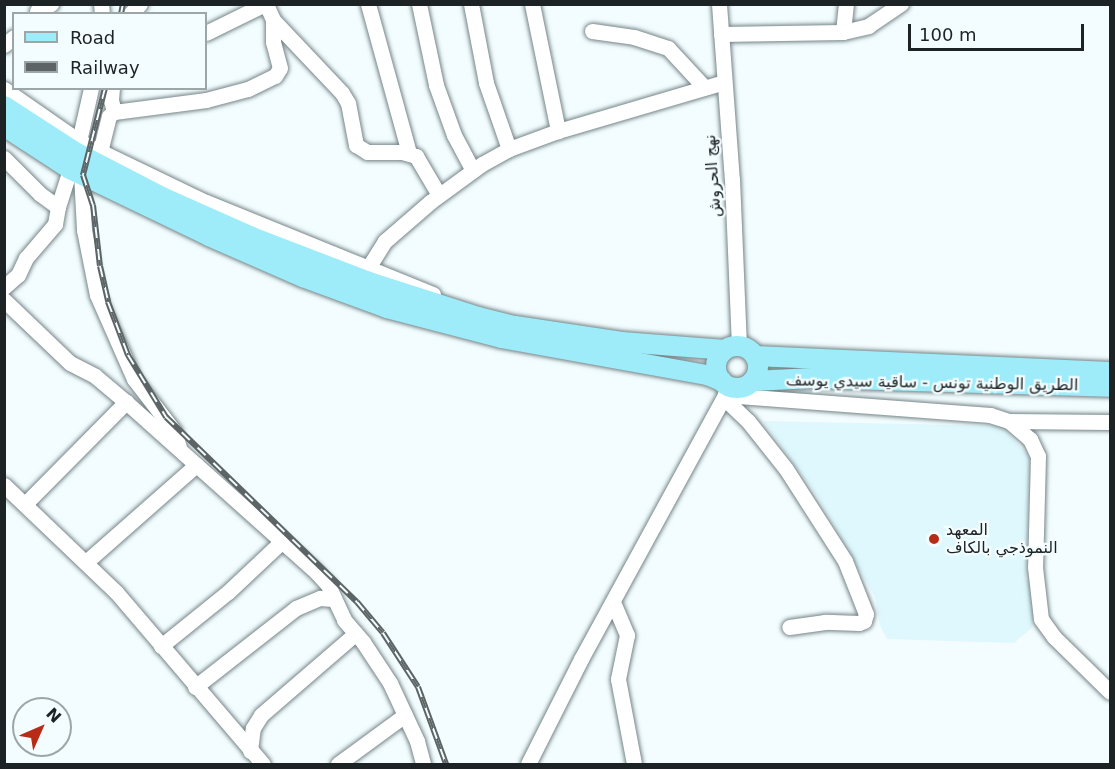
<!DOCTYPE html>
<meta charset="utf-8">
<style>
body{margin:0}
#map{position:relative;width:1115px;height:769px;overflow:hidden;background:#f3fdff;font-family:"DejaVu Sans",Cairo,sans-serif}
div>[style]{position:absolute}
.built>*{inset:0;background:#def8fd}
.roads{filter:drop-shadow(0 0 2px #768588) drop-shadow(0 0 2px #768588)}
.minor>*{height:15px;margin:-7.5px;padding:0 7.5px;transform-origin:7.5px;border-radius:7.5px;background:#fff}
.major>*{height:20px;margin:-10px;padding:0 10px;transform-origin:10px;border-radius:10px;background:#9eecfa}
.major>.ring{margin:-10px;padding:0;box-sizing:content-box;background:none;border:20px solid #9eecfa;border-radius:50%}
.rail>*{height:6px;margin-top:-3px;transform-origin:0;background:repeating-linear-gradient(90deg,#f3fdff 0 11px,#5d6465 0 22px);box-sizing:border-box;border-block:2px solid #5d6465}
.dots>*{width:16px;height:16px;translate:-50% -50%;box-sizing:border-box;border:3px solid #f3fdff;border-radius:50%}
span{translate:-50% -50%;white-space:nowrap;text-align:center;line-height:1.15;-webkit-text-stroke:4.5px #f3fdff;paint-order:stroke}
.street-label{font-size:16px;color:#1d2324}
.poi-label{font-size:16px;color:#1d2324}
.left{translate:0 -50%;text-align:left}
.frame{position:absolute;inset:0;border:6px solid #1d2324;pointer-events:none}
.legend{position:absolute;left:12px;top:12px;width:195px;height:78px;box-sizing:border-box;background:#f3fdff;border:2px solid #9da6a7;margin:0;padding:8px 10px;list-style:none;font-size:18px;color:#1d2324}
.legend li{display:flex;align-items:center;gap:12px;height:30px}
.legend b{width:30px;border:2px solid #9da6a7}
.north{position:absolute;left:12px;top:697px;width:60px;height:60px;box-sizing:border-box;background:#f3fdff;border:2px solid #9da6a7;border-radius:50%;rotate:45deg;font-size:16px;font-weight:700;line-height:24px;text-align:center;color:#1d2324}
.north::after{content:'';display:block;margin:auto;width:21px;height:27px;background:#b82b17;clip-path:polygon(50% 0,100% 100%,50% 72%,0 100%)}
.scale{position:absolute;left:908px;top:24px;width:176px;height:27px;box-sizing:border-box;border:3px solid #1d2324;border-top:0;padding-left:8px;font-size:18px;line-height:21px;white-space:nowrap;color:#1d2324;-webkit-text-stroke:4px #f3fdff;paint-order:stroke}
</style>
<div id="map">
<div class="built">
<i style="clip-path:polygon(763px 421px,1001px 426px,1029px 456px,1026px 580px,1036px 581px,1032px 628px,1014px 643px,887px 639px,880px 626px,875px 597px,817px 496px)"></i>
</div>
<div class="roads">
<div class="minor">
<i style="left:101px;top:4px;width:10px;rotate:84deg"></i>
<i style="left:266px;top:4px;width:17px;rotate:66deg"></i>
<i style="left:273px;top:20px;width:100px;rotate:46.6deg"></i>
<i style="left:342px;top:93px;width:12px;rotate:59deg"></i>
<i style="left:348px;top:103px;width:43px;rotate:79.2deg"></i>
<i style="left:356px;top:145px;width:13px;rotate:32deg"></i>
<i style="left:367px;top:152px;width:35px"></i>
<i style="left:402px;top:152px;width:15px;rotate:16deg"></i>
<i style="left:416px;top:156px;width:45px;rotate:59.5deg"></i>
<i style="left:368px;top:4px;width:155px;rotate:74.6deg"></i>
<i style="left:419px;top:4px;width:83px;rotate:78.1deg"></i>
<i style="left:436px;top:85px;width:53px;rotate:70.2deg"></i>
<i style="left:454px;top:135px;width:40px;rotate:62deg"></i>
<i style="left:471px;top:4px;width:80px;rotate:79.2deg"></i>
<i style="left:486px;top:83px;width:70px;rotate:70.8deg"></i>
<i style="left:532px;top:4px;width:130px;rotate:78.4deg"></i>
<i style="left:719px;top:4px;width:175px;rotate:85.8deg"></i>
<i style="left:732px;top:179px;width:167px;rotate:87.6deg"></i>
<i style="left:37px;top:11px;width:16px;rotate:-27deg"></i>
<i style="left:130px;top:14px;width:14px;rotate:-45deg"></i>
<i style="left:592px;top:31px;width:42px;rotate:8.1deg"></i>
<i style="left:634px;top:37px;width:36px;rotate:18deg"></i>
<i style="left:668px;top:48px;width:54px;rotate:47.2deg"></i>
<i style="left:843px;top:32px;width:28px;rotate:-84deg"></i>
<i style="left:206px;top:33px;width:66px;rotate:-26.2deg"></i>
<i style="left:721px;top:34px;width:122px;rotate:-0.9deg"></i>
<i style="left:843px;top:32px;width:26px;rotate:-13deg"></i>
<i style="left:868px;top:26px;width:40px;rotate:-34deg"></i>
<i style="left:4px;top:45px;width:13px;rotate:-39deg"></i>
<i style="left:112px;top:88px;width:12px;rotate:95deg"></i>
<i style="left:111px;top:100px;width:12px;rotate:76deg"></i>
<i style="left:4px;top:89px;width:91px;rotate:34.7deg"></i>
<i style="left:79px;top:141px;width:141px;rotate:25.7deg"></i>
<i style="left:206px;top:202px;width:245px;rotate:22.1deg"></i>
<i style="left:4px;top:158px;width:51px;rotate:45deg"></i>
<i style="left:40px;top:194px;width:22px;rotate:36deg"></i>
<i style="left:58px;top:207px;width:69px;rotate:-72.3deg"></i>
<i style="left:79px;top:141px;width:54px;rotate:-77.2deg"></i>
<i style="left:98px;top:160px;width:45px;rotate:-76deg"></i>
<i style="left:109px;top:116px;width:6px;rotate:-39deg"></i>
<i style="left:114px;top:112px;width:93px;rotate:-7.4deg"></i>
<i style="left:206px;top:100px;width:43px;rotate:-14.7deg"></i>
<i style="left:248px;top:89px;width:30px;rotate:-26deg"></i>
<i style="left:275px;top:76px;width:9px;rotate:-58deg"></i>
<i style="left:280px;top:68px;width:27px;rotate:-105deg"></i>
<i style="left:273px;top:42px;width:22px;rotate:-90deg"></i>
<i style="left:81px;top:174px;width:56px;rotate:86.9deg"></i>
<i style="left:84px;top:230px;width:66px;rotate:78.7deg"></i>
<i style="left:97px;top:295px;width:92px;rotate:66.2deg"></i>
<i style="left:134px;top:379px;width:66px;rotate:52.4deg"></i>
<i style="left:174px;top:431px;width:17px;rotate:73deg"></i>
<i style="left:368px;top:268px;width:32px;rotate:-58deg"></i>
<i style="left:385px;top:241px;width:60px;rotate:-40.9deg"></i>
<i style="left:430px;top:202px;width:64px;rotate:-36.2deg"></i>
<i style="left:482px;top:164px;width:31px;rotate:-29deg"></i>
<i style="left:509px;top:149px;width:52px;rotate:-20.2deg"></i>
<i style="left:558px;top:131px;width:173px;rotate:-16.4deg"></i>
<i style="left:4px;top:287px;width:18px;rotate:-41deg"></i>
<i style="left:18px;top:275px;width:19px;rotate:-65deg"></i>
<i style="left:26px;top:258px;width:45px;rotate:-49.5deg"></i>
<i style="left:55px;top:224px;width:17px;rotate:-80deg"></i>
<i style="left:4px;top:300px;width:91px;rotate:43.7deg"></i>
<i style="left:70px;top:363px;width:28px;rotate:27deg"></i>
<i style="left:95px;top:376px;width:40px;rotate:40deg"></i>
<i style="left:126px;top:402px;width:255px;rotate:41.8deg"></i>
<i style="left:316px;top:572px;width:18px;rotate:47deg"></i>
<i style="left:328px;top:585px;width:38px;rotate:65deg"></i>
<i style="left:344px;top:620px;width:29px;rotate:49deg"></i>
<i style="left:363px;top:642px;width:49px;rotate:56.6deg"></i>
<i style="left:390px;top:683px;width:64px;rotate:65deg"></i>
<i style="left:417px;top:741px;width:24px;rotate:75deg"></i>
<i style="left:725px;top:395px;width:266px;rotate:4.3deg"></i>
<i style="left:990px;top:415px;width:20px;rotate:18deg"></i>
<i style="left:1009px;top:421px;width:28px;rotate:41deg"></i>
<i style="left:1030px;top:439px;width:19px;rotate:65deg"></i>
<i style="left:1038px;top:456px;width:111px;rotate:91.5deg"></i>
<i style="left:1035px;top:567px;width:52px;rotate:83.4deg"></i>
<i style="left:1041px;top:619px;width:22px;rotate:54deg"></i>
<i style="left:1054px;top:637px;width:78px;rotate:44.5deg"></i>
<i style="left:724px;top:398px;width:33px;rotate:44deg"></i>
<i style="left:748px;top:421px;width:61px;rotate:51.6deg"></i>
<i style="left:786px;top:469px;width:109px;rotate:57.3deg"></i>
<i style="left:845px;top:561px;width:57px;rotate:68.4deg"></i>
<i style="left:866px;top:614px;width:7px;rotate:106deg"></i>
<i style="left:864px;top:621px;width:5px;rotate:158deg"></i>
<i style="left:859px;top:623px;width:34px;rotate:-178deg"></i>
<i style="left:825px;top:622px;width:36px;rotate:172deg"></i>
<i style="left:1009px;top:421px;width:101px;rotate:0.6deg"></i>
<i style="left:4px;top:485px;width:155px;rotate:43.7deg"></i>
<i style="left:116px;top:592px;width:226px;rotate:49.5deg"></i>
<i style="left:25px;top:504px;width:144px;rotate:-45.3deg"></i>
<i style="left:86px;top:562px;width:147px;rotate:-41.4deg"></i>
<i style="left:613px;top:602px;width:36px;rotate:67deg"></i>
<i style="left:627px;top:635px;width:45px;rotate:101.6deg"></i>
<i style="left:618px;top:679px;width:86px;rotate:79.3deg"></i>
<i style="left:161px;top:646px;width:86px;rotate:-38.9deg"></i>
<i style="left:228px;top:592px;width:73px;rotate:-43.3deg"></i>
<i style="left:195px;top:687px;width:128px;rotate:-38deg"></i>
<i style="left:296px;top:608px;width:26px;rotate:-23deg"></i>
<i style="left:320px;top:598px;width:12px;rotate:5deg"></i>
<i style="left:250px;top:751px;width:23px;rotate:-83deg"></i>
<i style="left:253px;top:728px;width:15px;rotate:-58deg"></i>
<i style="left:261px;top:715px;width:125px;rotate:-40.8deg"></i>
<i style="left:338px;top:764px;width:83px;rotate:-36.2deg"></i>
<i style="left:528px;top:764px;width:118px;rotate:-63.2deg"></i>
<i style="left:581px;top:659px;width:301px;rotate:-61.4deg"></i>
<i style="left:725px;top:395px;width:9px;rotate:-77deg"></i>
</div>
<div class="major">
<i style="left:4px;top:106px;width:85px;rotate:32.9deg"></i>
<i style="left:75px;top:152px;width:100px;rotate:27.3deg"></i>
<i style="left:164px;top:198px;width:96px;rotate:23.9deg"></i>
<i style="left:252px;top:237px;width:125px;rotate:21deg"></i>
<i style="left:369px;top:282px;width:114px;rotate:17.8deg"></i>
<i style="left:478px;top:317px;width:38px;rotate:14deg"></i>
<i style="left:515px;top:326px;width:108px;rotate:8.5deg"></i>
<i style="left:622px;top:342px;width:103px;rotate:4.4deg"></i>
<i style="left:4px;top:126px;width:79px;rotate:33.1deg"></i>
<i style="left:70px;top:169px;width:154px;rotate:25.7deg"></i>
<i style="left:209px;top:236px;width:103px;rotate:23.6deg"></i>
<i style="left:303px;top:277px;width:90px;rotate:20.3deg"></i>
<i style="left:387px;top:308px;width:118px;rotate:14.7deg"></i>
<i style="left:501px;top:338px;width:209px;rotate:10.2deg"></i>
<i style="left:707px;top:375px;width:16px;rotate:22deg"></i>
<i class="ring" style="left:716px;top:346px;width:22px;height:22px"></i>
<i style="left:755px;top:356px;width:355px;rotate:2.6deg"></i>
<i style="left:753px;top:381px;width:60px;rotate:-2.9deg"></i>
<i style="left:813px;top:378px;width:297px;rotate:1.7deg"></i>
</div>
</div>
<div class="rail">
<i style="left:121px;top:14px;width:10px;rotate:-79deg"></i>
<i style="left:105px;top:88px;width:90px;rotate:104.2deg"></i>
<i style="left:83px;top:175px;width:32px;rotate:72deg"></i>
<i style="left:93px;top:205px;width:61px;rotate:83.5deg"></i>
<i style="left:100px;top:266px;width:37px;rotate:77deg"></i>
<i style="left:108px;top:302px;width:57px;rotate:69.3deg"></i>
<i style="left:128px;top:355px;width:73px;rotate:58.5deg"></i>
<i style="left:166px;top:417px;width:266px;rotate:44.1deg"></i>
<i style="left:357px;top:602px;width:40px;rotate:50deg"></i>
<i style="left:383px;top:633px;width:64px;rotate:57.1deg"></i>
<i style="left:418px;top:687px;width:82px;rotate:70deg"></i>
</div>
<div class="dots">
<i style="left:934px;top:539px;background:#b82b17"></i>
</div>
<div class="street-label">
<span style="left:713px;top:176px;rotate:-94deg">نهج الحروش</span>
<span style="left:932px;top:383px;rotate:1deg">الطريق الوطنية تونس - ساقية سيدي يوسف</span>
</div>
<div class="poi-label">
<span class="left" style="left:946px;top:539px">المعهد<br>النموذجي بالكاف</span>
</div>
<div class="frame"></div>
<ul class="legend">
<li><b style="height:8px;background:#9eecfa"></b>Road</li>
<li><b style="height:8px;background:#5d6465"></b>Railway</li>
</ul>
<div class="north">N</div>
<div class="scale">100 m</div>
</div>
